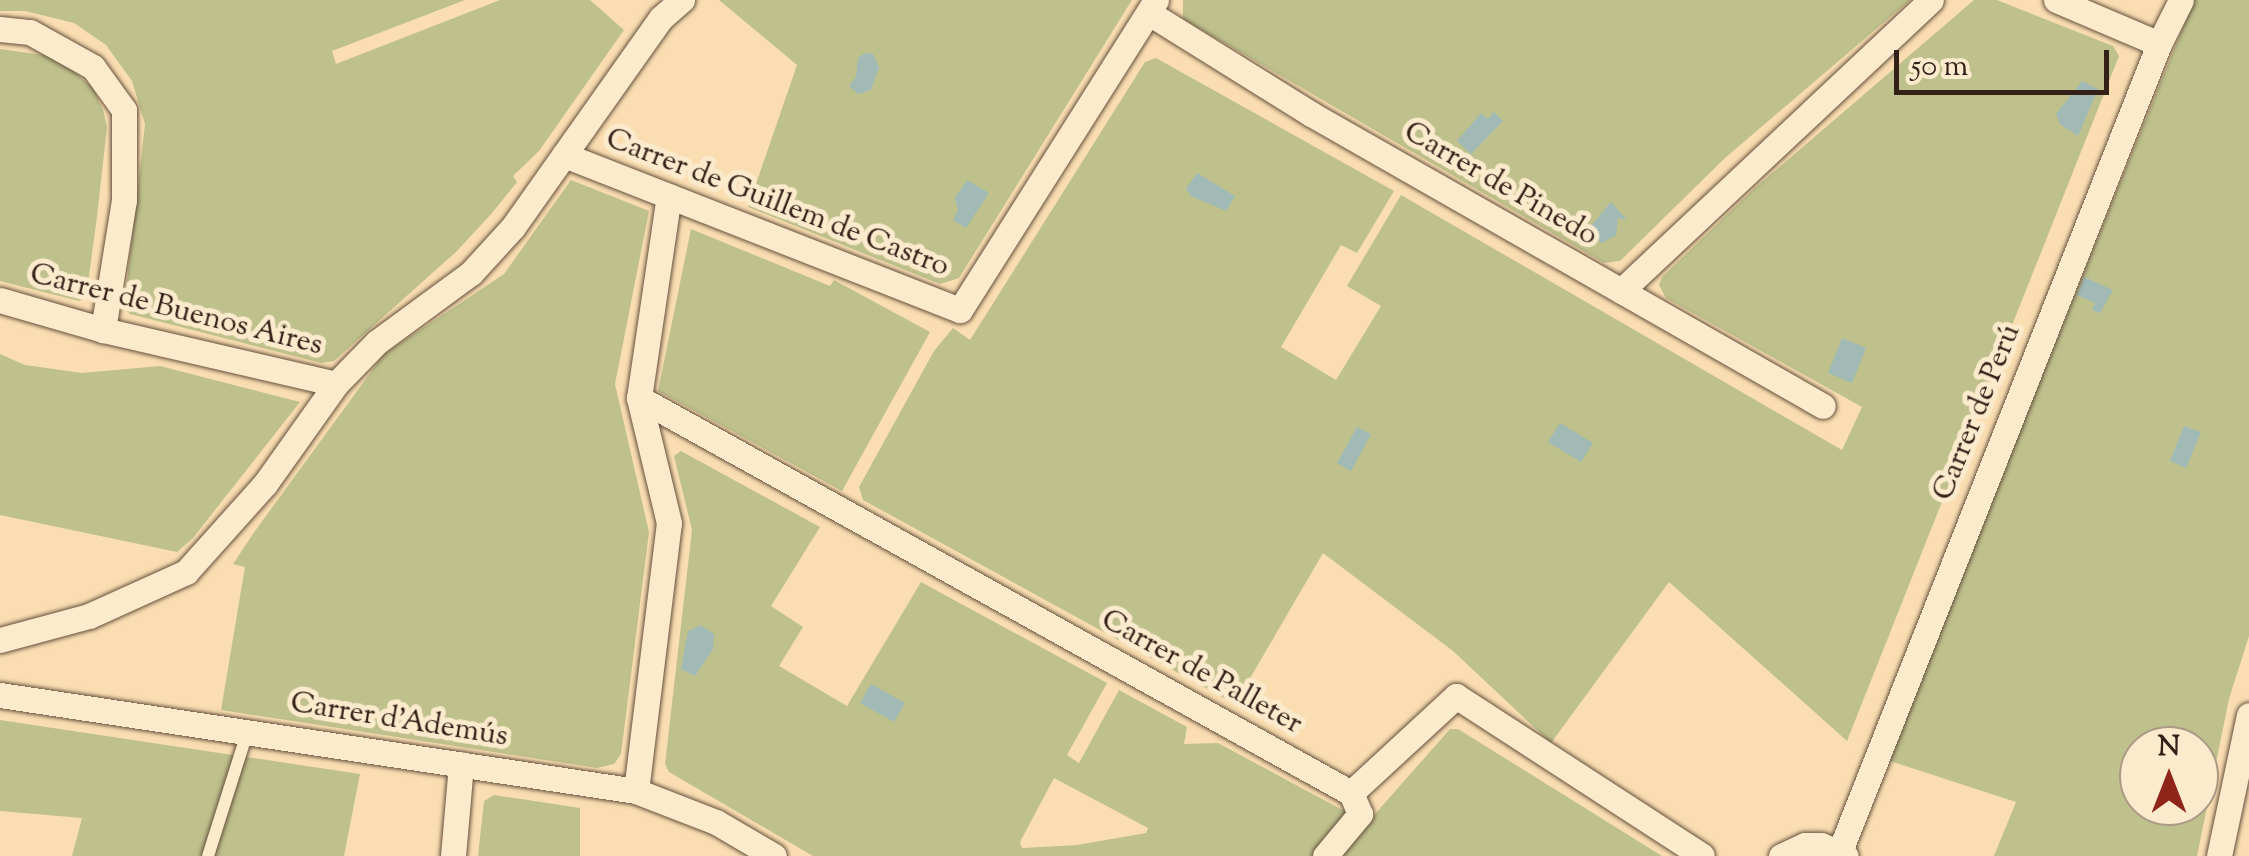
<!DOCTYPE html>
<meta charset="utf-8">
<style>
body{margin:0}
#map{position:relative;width:2249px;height:856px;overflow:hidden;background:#fadeb2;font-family:"Sorts Mill Goudy",serif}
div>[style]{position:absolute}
.green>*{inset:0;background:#bec18c}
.water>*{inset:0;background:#a1bab6}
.roads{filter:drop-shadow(0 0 2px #65503e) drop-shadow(0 0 2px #65503e)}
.service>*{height:12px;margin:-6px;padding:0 6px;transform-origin:6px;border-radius:6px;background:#fceacd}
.minor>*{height:25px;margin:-12.5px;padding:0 12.5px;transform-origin:12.5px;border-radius:12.5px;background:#fceacd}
span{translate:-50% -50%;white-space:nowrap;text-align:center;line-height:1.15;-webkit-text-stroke:10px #fceacd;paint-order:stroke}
.street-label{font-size:30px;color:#332018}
.north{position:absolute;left:2119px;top:726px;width:100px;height:100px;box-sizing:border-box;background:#fceacd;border:2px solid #ac9985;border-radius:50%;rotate:0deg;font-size:28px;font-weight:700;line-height:40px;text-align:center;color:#332018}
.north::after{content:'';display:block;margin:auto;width:35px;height:45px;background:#8f2418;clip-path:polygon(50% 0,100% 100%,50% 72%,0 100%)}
.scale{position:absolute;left:1894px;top:50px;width:215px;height:45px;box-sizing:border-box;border:5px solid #332018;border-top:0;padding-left:12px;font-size:30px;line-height:35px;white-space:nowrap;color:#332018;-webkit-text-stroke:8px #fceacd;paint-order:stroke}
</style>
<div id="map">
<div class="green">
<i style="clip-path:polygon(0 0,465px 0,332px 51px,336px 64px,500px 0,590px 0,624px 30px,539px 151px,513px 176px,517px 182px,492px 213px,457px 251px,334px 361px,321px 363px,130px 314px,124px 308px,145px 124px,132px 81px,106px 45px,74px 23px,25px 11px,0 11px)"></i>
<i style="clip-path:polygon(719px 0,1132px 0,959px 278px,940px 284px,748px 207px,797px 65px)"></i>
<i style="clip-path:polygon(1183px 0,1910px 0,1725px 158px,1620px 261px,1604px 263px,1183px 19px)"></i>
<i style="clip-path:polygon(1974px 0,1997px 0,2113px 46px,2119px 56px,1847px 741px,1669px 582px,1551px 743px,1453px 651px,1323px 553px,1235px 704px,863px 500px,859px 487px,934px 351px,953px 328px,970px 340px,1145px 62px,1156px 58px,1394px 191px,1357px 253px,1341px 245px,1281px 347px,1336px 380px,1381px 306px,1347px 286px,1401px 195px,1842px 450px,1862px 407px,1666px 298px,1659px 285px,1662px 277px,1756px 187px)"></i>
<i style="clip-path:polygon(evenodd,2194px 0,2249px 0,2249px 636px,2229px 699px,2197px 856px,1994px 856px,2016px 802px,1887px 760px,2194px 0,2139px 746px,2199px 746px,2199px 806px,2139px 806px,2139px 746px)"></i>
<i style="clip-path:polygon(0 49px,57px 57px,93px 88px,103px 110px,107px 127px,97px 217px,86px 298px,79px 301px,0 281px)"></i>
<i style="clip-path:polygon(571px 180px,649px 211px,615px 384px,649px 532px,621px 754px,614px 764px,597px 768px,221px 710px,245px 567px,233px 564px,255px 531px,384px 354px,504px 274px)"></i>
<i style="clip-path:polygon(691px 229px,830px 286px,834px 280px,930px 332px,842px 491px,658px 391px)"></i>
<i style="clip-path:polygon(0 354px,25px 365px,82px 373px,160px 366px,300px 402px,193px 538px,177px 552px,0 515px)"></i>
<i style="clip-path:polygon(evenodd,681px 451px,820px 527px,771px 606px,803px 627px,779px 666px,847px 706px,921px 582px,1107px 683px,1067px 755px,1079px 763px,1119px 690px,1187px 727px,1184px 744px,1218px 743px,1348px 813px,1315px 856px,813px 856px,669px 772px,665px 764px,692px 530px,674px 456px,681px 451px,1054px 778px,1148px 828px,1146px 833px,1077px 845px,1022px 848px,1020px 842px,1054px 778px)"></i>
<i style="clip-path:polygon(0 720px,360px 774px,344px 856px,72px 856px,82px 818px,0 811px)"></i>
<i style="clip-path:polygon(1450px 729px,1458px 729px,1662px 856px,1338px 856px)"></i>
<i style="clip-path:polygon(494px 795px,580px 808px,580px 856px,478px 856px,484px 801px)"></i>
</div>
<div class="water">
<i style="clip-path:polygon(865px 53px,873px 54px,879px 67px,871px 90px,858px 94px,849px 86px,856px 77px,858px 58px)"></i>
<i style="clip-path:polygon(2082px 81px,2098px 89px,2078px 136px,2060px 124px,2056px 114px)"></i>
<i style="clip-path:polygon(1494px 112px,1503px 121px,1471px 154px,1457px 141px,1481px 113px,1488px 119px)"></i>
<i style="clip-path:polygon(1197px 173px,1235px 196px,1226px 211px,1191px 196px,1186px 189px)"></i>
<i style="clip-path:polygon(967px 180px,989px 193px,966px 228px,953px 220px,958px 210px,955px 198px)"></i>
<i style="clip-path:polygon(1611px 202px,1627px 220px,1618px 218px,1616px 235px,1602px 243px,1587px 231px)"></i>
<i style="clip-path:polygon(2084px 277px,2113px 290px,2100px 313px,2092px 310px,2095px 303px,2077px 295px)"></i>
<i style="clip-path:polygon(1842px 338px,1866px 348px,1852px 383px,1828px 373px)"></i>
<i style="clip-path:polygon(1560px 423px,1593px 443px,1581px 462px,1548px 442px)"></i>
<i style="clip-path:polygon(2184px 426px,2201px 432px,2186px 468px,2170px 461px)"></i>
<i style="clip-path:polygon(1357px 427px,1371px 434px,1351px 471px,1337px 463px)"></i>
<i style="clip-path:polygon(701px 625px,714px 634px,713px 649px,695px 676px,681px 669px,688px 631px)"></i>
<i style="clip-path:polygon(871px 684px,905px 703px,894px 722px,860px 703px)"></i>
</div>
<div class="roads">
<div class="service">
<i style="left:208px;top:856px;width:132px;rotate:-72.4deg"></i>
</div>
<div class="minor">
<i style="left:2056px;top:0;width:112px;rotate:23.1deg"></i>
<i style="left:1149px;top:13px;width:191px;rotate:31.9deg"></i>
<i style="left:1311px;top:114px;width:589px;rotate:29.7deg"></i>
<i style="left:0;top:29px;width:30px;rotate:6deg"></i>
<i style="left:30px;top:32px;width:72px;rotate:29.1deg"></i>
<i style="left:93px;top:67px;width:53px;rotate:54.2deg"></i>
<i style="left:124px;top:110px;width:90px;rotate:90deg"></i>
<i style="left:124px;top:200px;width:132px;rotate:99.2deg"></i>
<i style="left:564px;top:155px;width:425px;rotate:21.4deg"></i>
<i style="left:960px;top:310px;width:367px;rotate:-57.7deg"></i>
<i style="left:1621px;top:291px;width:425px;rotate:-43.2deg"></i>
<i style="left:0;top:300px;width:107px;rotate:16.2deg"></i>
<i style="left:103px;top:330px;width:239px;rotate:13deg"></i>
<i style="left:639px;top:398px;width:814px;rotate:29.02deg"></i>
<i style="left:1351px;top:793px;width:143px;rotate:-42.7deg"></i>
<i style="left:1456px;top:696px;width:293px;rotate:33deg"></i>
<i style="left:0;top:640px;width:92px;rotate:-15.1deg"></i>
<i style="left:89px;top:616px;width:107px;rotate:-24.4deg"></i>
<i style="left:186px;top:572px;width:118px;rotate:-48.1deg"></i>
<i style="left:265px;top:484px;width:123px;rotate:-54.6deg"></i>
<i style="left:336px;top:384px;width:59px;rotate:-45.7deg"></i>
<i style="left:377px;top:342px;width:117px;rotate:-36.3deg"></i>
<i style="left:471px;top:273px;width:62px;rotate:-47.6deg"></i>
<i style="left:513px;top:227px;width:256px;rotate:-54.7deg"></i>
<i style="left:661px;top:18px;width:28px;rotate:-41deg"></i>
<i style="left:0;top:695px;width:643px;rotate:8.58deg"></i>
<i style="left:636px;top:791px;width:86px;rotate:21.2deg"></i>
<i style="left:716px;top:822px;width:67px;rotate:30.4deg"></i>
<i style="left:636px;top:791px;width:270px;rotate:-83deg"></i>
<i style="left:669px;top:523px;width:129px;rotate:-103.5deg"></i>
<i style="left:639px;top:398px;width:204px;rotate:-81.6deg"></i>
<i style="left:1840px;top:851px;width:868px;rotate:-68.43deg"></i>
<i style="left:2159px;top:44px;width:49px;rotate:-63.4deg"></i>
<i style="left:453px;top:856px;width:92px;rotate:-85deg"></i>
<i style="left:1325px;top:856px;width:55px;rotate:-50.2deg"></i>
<i style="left:1360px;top:814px;width:23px;rotate:-113deg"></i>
<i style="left:1781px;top:856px;width:26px;rotate:-25deg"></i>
<i style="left:1805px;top:845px;width:16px"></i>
<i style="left:1821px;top:845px;width:27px;rotate:24deg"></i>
<i style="left:2219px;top:856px;width:144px;rotate:-78deg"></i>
</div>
</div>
<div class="street-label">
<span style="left:1500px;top:185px;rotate:30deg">Carrer de Pinedo</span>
<span style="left:777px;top:204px;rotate:21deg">Carrer de Guillem de Castro</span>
<span style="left:176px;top:311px;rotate:14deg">Carrer de Buenos Aires</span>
<span style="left:1978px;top:413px;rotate:-68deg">Carrer de Perú</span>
<span style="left:1201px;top:673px;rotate:29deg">Carrer de Palleter</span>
<span style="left:399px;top:721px;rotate:9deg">Carrer d'Ademús</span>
</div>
<div class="north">N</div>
<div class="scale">50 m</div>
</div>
